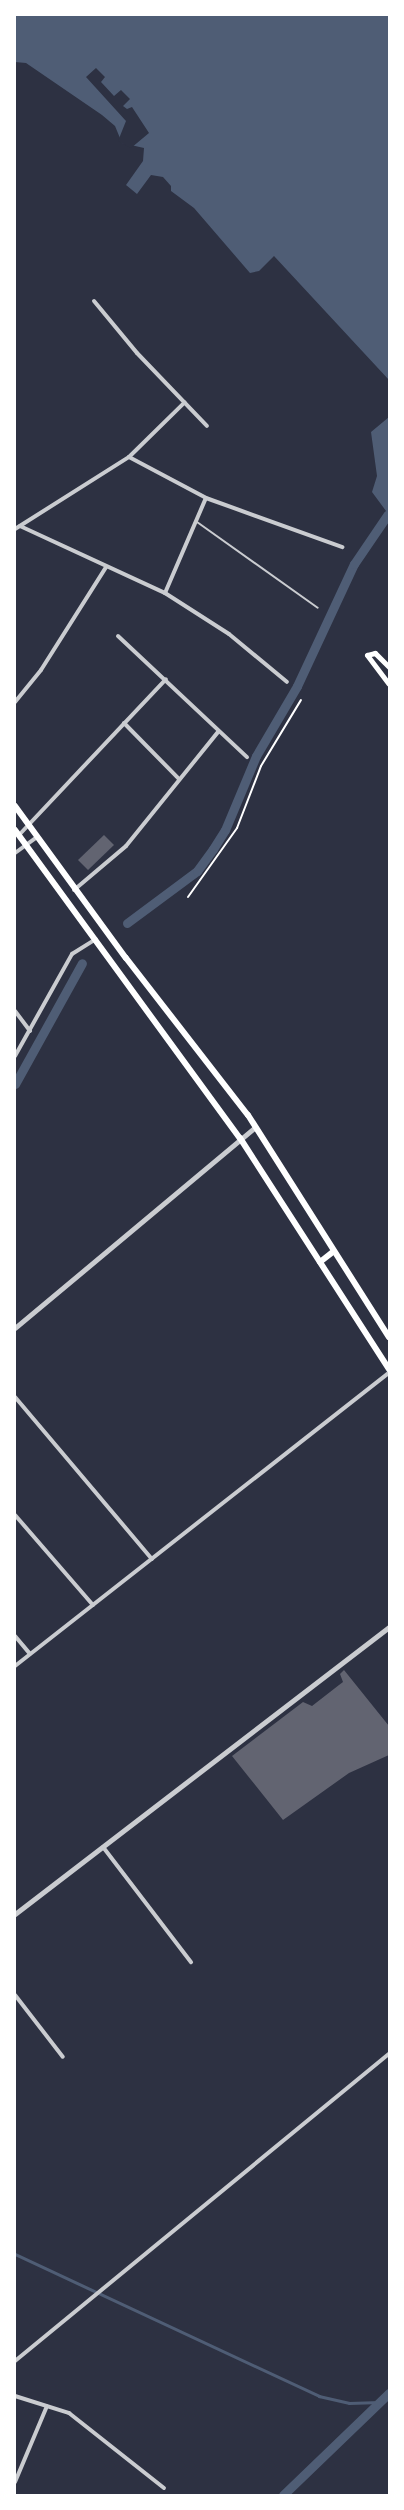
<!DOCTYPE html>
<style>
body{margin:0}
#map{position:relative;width:404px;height:2510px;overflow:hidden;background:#2d3142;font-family:"Zilla Slab",serif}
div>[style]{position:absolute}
.water>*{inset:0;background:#4f5d75}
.pier>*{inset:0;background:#2d3142}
.stream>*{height:2.5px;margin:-1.25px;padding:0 1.25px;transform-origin:1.25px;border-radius:1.25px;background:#4f5d75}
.canal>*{height:9px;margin:-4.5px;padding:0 4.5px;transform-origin:4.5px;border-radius:4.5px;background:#4f5d75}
.building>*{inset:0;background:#626471}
.path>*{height:2px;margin:-1px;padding:0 1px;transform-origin:1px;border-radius:1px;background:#fff}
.service>*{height:2px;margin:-1px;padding:0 1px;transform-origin:1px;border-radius:1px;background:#caccd0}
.minor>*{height:4px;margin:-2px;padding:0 2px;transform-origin:2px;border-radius:2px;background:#caccd0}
.tertiary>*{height:4.5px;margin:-2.25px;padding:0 2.25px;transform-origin:2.25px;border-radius:2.25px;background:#caccd0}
.secondary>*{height:5px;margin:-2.5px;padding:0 2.5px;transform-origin:2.5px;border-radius:2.5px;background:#fff}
.trunk>*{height:6px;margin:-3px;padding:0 3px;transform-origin:3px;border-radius:3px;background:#fff}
span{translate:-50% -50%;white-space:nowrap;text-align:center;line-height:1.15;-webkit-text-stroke:5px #fff;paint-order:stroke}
.frame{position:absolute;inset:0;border:16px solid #fff;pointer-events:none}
</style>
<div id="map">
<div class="water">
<i style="clip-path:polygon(15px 15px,389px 15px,389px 380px,274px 256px,259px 271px,250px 273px,194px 208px,171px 191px,171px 186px,163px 177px,151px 175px,137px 194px,126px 185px,143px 161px,144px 148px,122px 143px,115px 126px,102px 115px,26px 63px,15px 62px)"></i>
<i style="clip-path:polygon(389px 417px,389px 515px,372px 492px,377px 476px,371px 432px)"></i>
</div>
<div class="pier">
<i style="clip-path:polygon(96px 68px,105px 77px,101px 82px,114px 96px,121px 90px,130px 99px,123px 106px,127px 109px,132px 107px,149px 133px,131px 148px,118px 141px,126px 121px,86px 77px)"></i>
</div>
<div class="stream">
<i style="left:15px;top:2254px;width:336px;rotate:25deg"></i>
<i style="left:319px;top:2396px;width:31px;rotate:13deg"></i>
<i style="left:349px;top:2403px;width:31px;rotate:-2deg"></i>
</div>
<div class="canal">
<i style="left:127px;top:923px;width:87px;rotate:-36.6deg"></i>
<i style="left:197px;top:871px;width:27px;rotate:-54deg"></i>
<i style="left:213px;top:849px;width:22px;rotate:-58deg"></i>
<i style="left:225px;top:830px;width:80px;rotate:-67.3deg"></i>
<i style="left:256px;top:756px;width:81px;rotate:-59.6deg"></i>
<i style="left:297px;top:686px;width:135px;rotate:-65deg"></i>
<i style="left:354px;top:564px;width:60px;rotate:-55.8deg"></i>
<i style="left:15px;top:1084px;width:138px;rotate:-61deg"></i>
<i style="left:283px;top:2495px;width:147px;rotate:-43.9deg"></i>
</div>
<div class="building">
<i style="clip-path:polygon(104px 835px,114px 845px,88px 870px,78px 860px)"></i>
<i style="clip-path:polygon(344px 1670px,389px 1726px,389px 1755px,349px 1773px,283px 1820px,232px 1756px,303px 1702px,312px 1706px,339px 1685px,343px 1682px,340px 1674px)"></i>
</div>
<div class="path">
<i style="left:188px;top:897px;width:85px;rotate:-54.6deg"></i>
<i style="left:237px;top:828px;width:66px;rotate:-68.8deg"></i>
<i style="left:261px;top:766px;width:77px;rotate:-58.8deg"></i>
</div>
<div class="service">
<i style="left:197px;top:522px;width:148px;rotate:35.4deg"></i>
</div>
<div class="minor">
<i style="left:94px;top:301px;width:67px;rotate:50.4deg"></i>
<i style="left:137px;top:353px;width:101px;rotate:46.2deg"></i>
<i style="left:129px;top:457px;width:87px;rotate:28deg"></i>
<i style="left:206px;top:498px;width:145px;rotate:19.8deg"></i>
<i style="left:20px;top:526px;width:160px;rotate:24.8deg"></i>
<i style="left:165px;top:593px;width:76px;rotate:32.6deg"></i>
<i style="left:229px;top:634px;width:75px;rotate:39.6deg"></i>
<i style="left:15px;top:529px;width:135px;rotate:-32.3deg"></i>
<i style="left:129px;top:457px;width:78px;rotate:-44.5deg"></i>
<i style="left:165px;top:593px;width:103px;rotate:-66.7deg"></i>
<i style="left:118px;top:636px;width:177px;rotate:43.2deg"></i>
<i style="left:15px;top:702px;width:41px;rotate:-50.9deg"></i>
<i style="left:41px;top:670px;width:122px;rotate:-57.7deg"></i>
<i style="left:124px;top:723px;width:78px;rotate:45.5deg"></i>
<i style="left:19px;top:835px;width:214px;rotate:-46.7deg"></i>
<i style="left:15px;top:853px;width:27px;rotate:-36deg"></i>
<i style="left:74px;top:890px;width:68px;rotate:-40.2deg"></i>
<i style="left:126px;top:846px;width:146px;rotate:-51.1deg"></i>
<i style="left:15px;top:1011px;width:25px;rotate:53deg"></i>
<i style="left:15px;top:1056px;width:117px;rotate:-60.8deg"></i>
<i style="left:72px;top:954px;width:28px;rotate:-32deg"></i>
<i style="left:15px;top:1397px;width:212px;rotate:49.8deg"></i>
<i style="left:15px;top:1515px;width:119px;rotate:49.1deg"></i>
<i style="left:15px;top:1636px;width:23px;rotate:50deg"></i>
<i style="left:15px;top:1666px;width:475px;rotate:-38.1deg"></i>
<i style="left:103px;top:1847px;width:145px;rotate:52.6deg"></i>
<i style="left:15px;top:1995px;width:78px;rotate:52.3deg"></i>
<i style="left:15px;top:2361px;width:484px;rotate:-39.4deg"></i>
<i style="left:15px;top:2396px;width:57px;rotate:17.5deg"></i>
<i style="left:69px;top:2413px;width:121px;rotate:38.3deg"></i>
<i style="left:15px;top:2482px;width:82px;rotate:-67.2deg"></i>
</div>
<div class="tertiary">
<i style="left:15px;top:1328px;width:313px;rotate:-39.9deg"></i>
<i style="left:15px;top:1914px;width:471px;rotate:-37.5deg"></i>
</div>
<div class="secondary">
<i style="left:389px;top:667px;width:20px;rotate:-135deg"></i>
<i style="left:375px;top:653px;width:8px;rotate:166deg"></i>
<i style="left:367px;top:655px;width:36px;rotate:53deg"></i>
</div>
<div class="trunk">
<i style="left:15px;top:806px;width:188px;rotate:53.9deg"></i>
<i style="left:126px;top:958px;width:199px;rotate:52.2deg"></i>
<i style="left:248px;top:1115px;width:263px;rotate:57.6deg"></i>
<i style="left:15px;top:830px;width:381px;rotate:53.9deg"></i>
<i style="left:240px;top:1138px;width:275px;rotate:57.2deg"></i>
<i style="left:320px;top:1262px;width:16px;rotate:-38deg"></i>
</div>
<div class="frame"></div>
</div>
